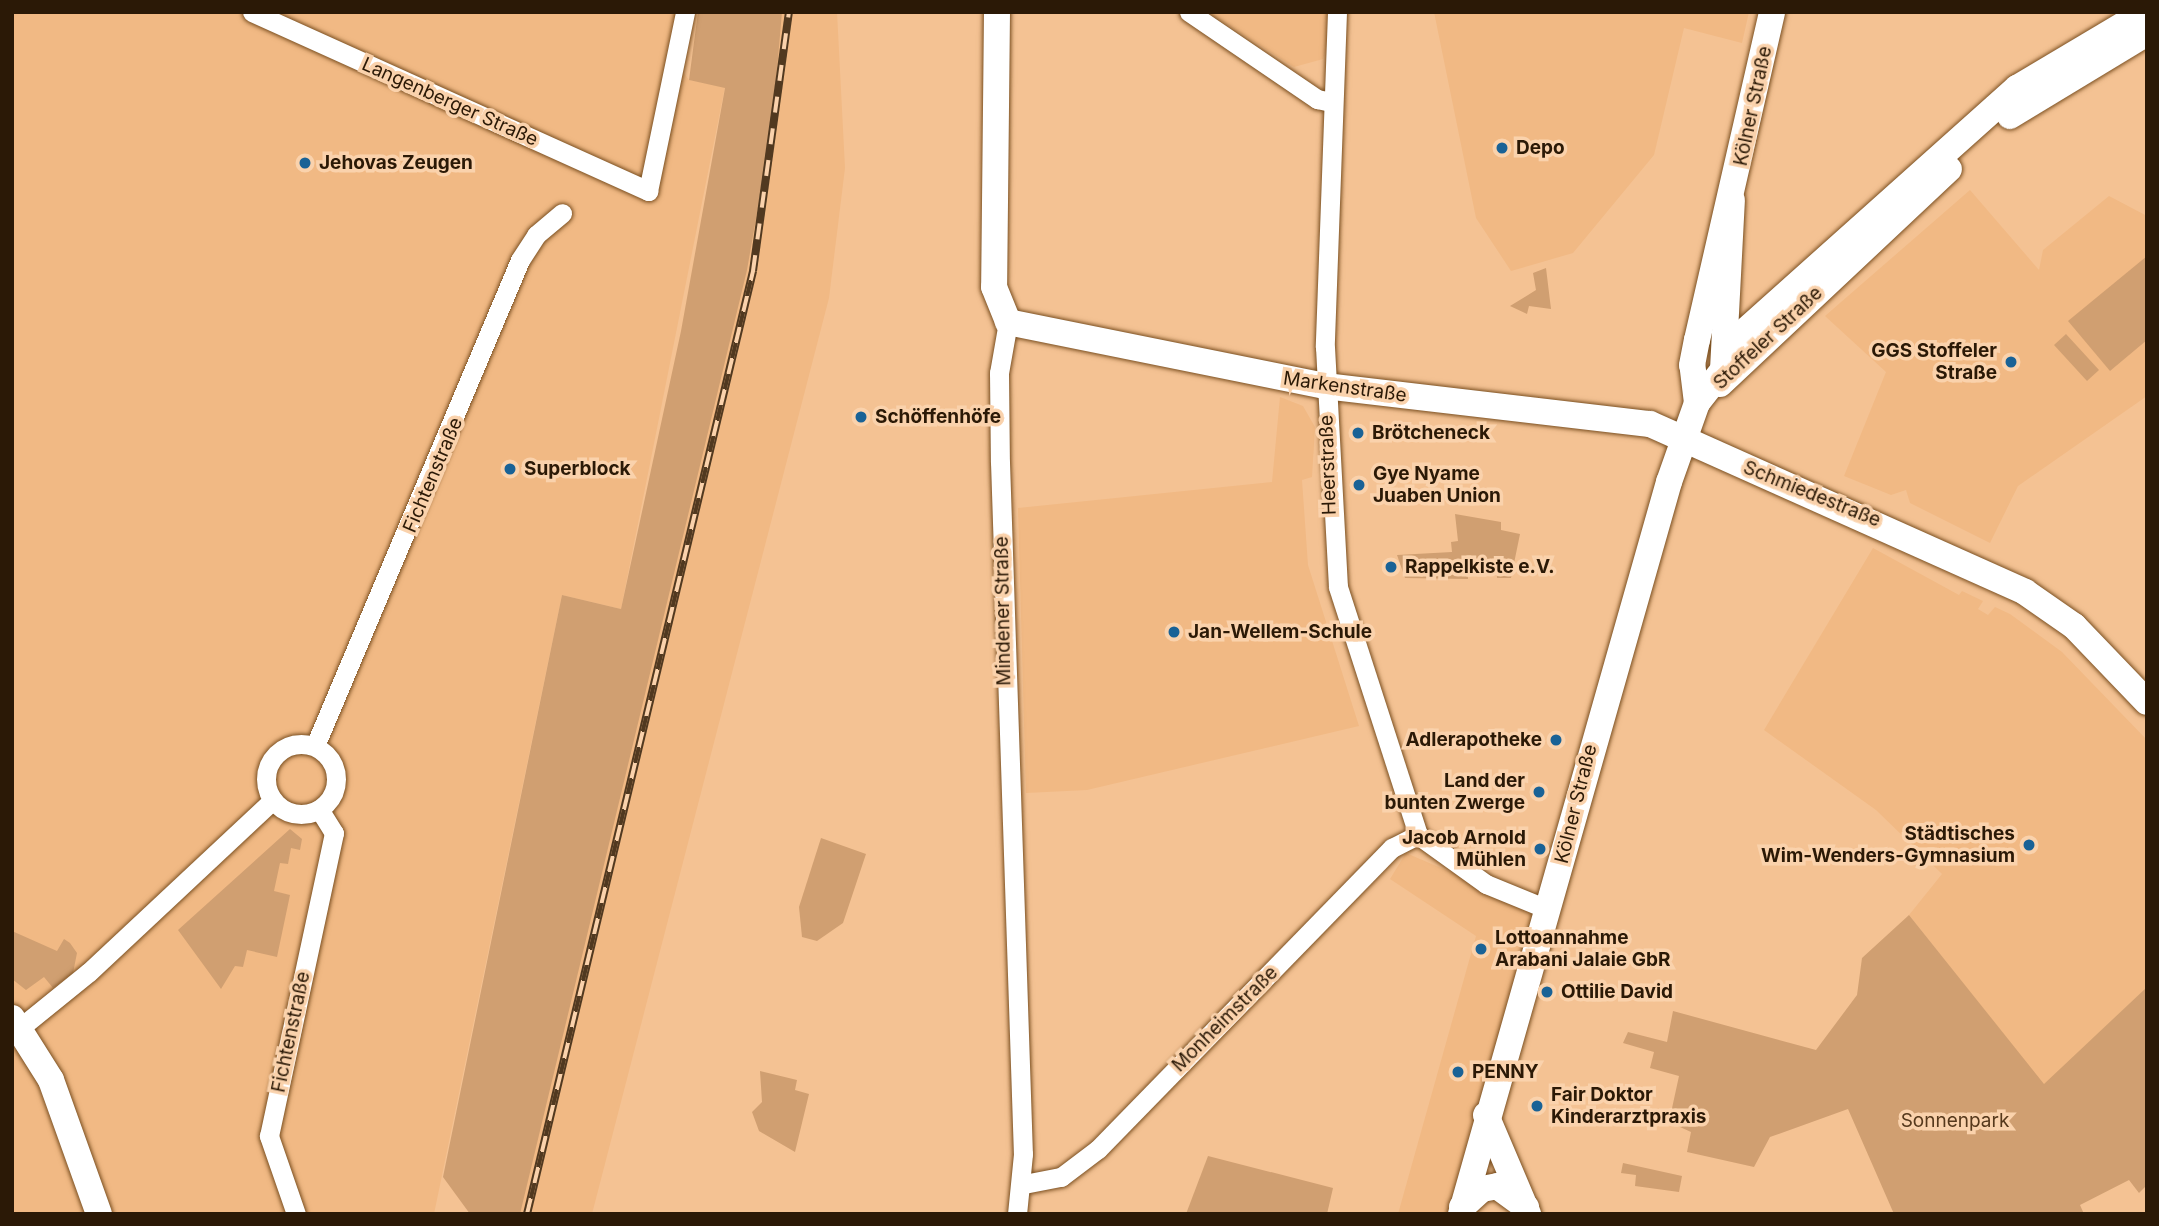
<!DOCTYPE html>
<meta charset="utf-8">
<style>
body{margin:0}
#map{position:relative;width:2159px;height:1226px;overflow:hidden;background:#f4c293;font-family:Inter,sans-serif}
div>[style]{position:absolute}
.built>*{inset:0;background:#f1b984}
.green>*{inset:0;background:#d09f71}
.roads{filter:drop-shadow(0 0 2px #7a4f20) drop-shadow(0 0 2px #7a4f20)}
.street>*{height:19px;margin:-9.5px;padding:0 9.5px;transform-origin:9.5px;border-radius:9.5px;background:#fff}
.street>.ring{margin:-9.5px;padding:0;box-sizing:content-box;background:none;border:19px solid #fff;border-radius:50%}
.secondary>*{height:26px;margin:-13px;padding:0 13px;transform-origin:13px;border-radius:13px;background:#fff}
.rail>*{height:8px;margin-top:-4px;transform-origin:0;background:repeating-linear-gradient(90deg,#fad2ac 0 16px,#513920 0 32px);box-sizing:border-box;border-block:2px solid #513920}
.dots>*{width:19px;height:19px;translate:-50% -50%;box-sizing:border-box;border:4px solid #fad2ac;border-radius:50%}
span{translate:-50% -50%;white-space:nowrap;text-align:center;line-height:1.15;-webkit-text-stroke:7px #fad2ac;paint-order:stroke}
.street-label{font-size:19px;color:#2b1906}
.poi-label{font-size:19px;color:#2b1906;font-weight:700}
.left{translate:0 -50%;text-align:left}
.right{translate:-100% -50%;text-align:right}
.park-label{font-size:19px;color:#56391c}
.frame{position:absolute;inset:0;border:14px solid #2b1906;pointer-events:none}
</style>
<div id="map">
<div class="built">
<i style="clip-path:polygon(12px 12px,681px 12px,675px 60px,689px 80px,725px 87px,621px 609px,562px 595px,434px 1214px,103px 1214px,12px 1013px)"></i>
<i style="clip-path:polygon(773px 12px,837px 12px,845px 168px,829px 298px,592px 1214px,515px 1214px)"></i>
<i style="clip-path:polygon(1208px 12px,1335px 12px,1334px 25px,1323px 59px,1294px 67px)"></i>
<i style="clip-path:polygon(1434px 12px,1749px 12px,1742px 43px,1684px 28px,1654px 155px,1573px 253px,1511px 271px,1476px 218px)"></i>
<i style="clip-path:polygon(1970px 190px,2039px 270px,2043px 250px,2109px 196px,2147px 216px,2147px 396px,2018px 486px,1990px 543px,1910px 503px,1906px 490px,1891px 495px,1844px 476px,1886px 372px,1825px 316px)"></i>
<i style="clip-path:polygon(1280px 397px,1303px 406px,1315px 427px,1312px 477px,1302px 480px,1308px 565px,1359px 726px,1087px 790px,1026px 793px,1018px 508px,1272px 482px)"></i>
<i style="clip-path:polygon(1873px 548px,1959px 595px,1962px 591px,1983px 601px,1978px 609px,1988px 615px,1995px 607px,2010px 614px,2062px 652px,2147px 740px,2147px 987px,2044px 1085px,1909px 915px,1942px 874px,1876px 810px,1764px 730px)"></i>
<i style="clip-path:polygon(1406px 853px,1527px 905px,1535px 929px,1451px 1214px,1398px 1214px,1476px 936px,1390px 879px)"></i>
<i style="clip-path:polygon(12px 1036px,29px 1061px,85px 1214px,12px 1214px)"></i>
</div>
<div class="green">
<i style="clip-path:polygon(698px 12px,782px 12px,772px 128px,747px 270px,520px 1214px,470px 1214px,443px 1177px,562px 595px,621px 609px,681px 331px,725px 88px,689px 80px)"></i>
<i style="clip-path:polygon(2147px 256px,2147px 340px,2110px 371px,2068px 321px)"></i>
<i style="clip-path:polygon(1546px 268px,1551px 309px,1529px 306px,1527px 314px,1510px 306px,1536px 290px,1533px 273px)"></i>
<i style="clip-path:polygon(2066px 334px,2099px 370px,2087px 381px,2054px 345px)"></i>
<i style="clip-path:polygon(1455px 514px,1501px 522px,1501px 530px,1520px 534px,1511px 578px,1497px 578px,1496px 559px,1467px 560px,1468px 579px,1405px 578px,1397px 555px,1452px 552px,1451px 542px,1458px 541px)"></i>
<i style="clip-path:polygon(290px 829px,302px 839px,300px 850px,291px 848px,288px 864px,280px 863px,274px 891px,290px 895px,277px 957px,247px 950px,243px 967px,235px 966px,221px 989px,178px 930px)"></i>
<i style="clip-path:polygon(821px 838px,866px 854px,843px 923px,817px 941px,802px 937px,799px 907px)"></i>
<i style="clip-path:polygon(1909px 915px,2044px 1084px,2147px 987px,2147px 1185px,2139px 1193px,2129px 1180px,2080px 1205px,2084px 1214px,1894px 1214px,1848px 1109px,1770px 1137px,1754px 1167px,1687px 1152px,1691px 1132px,1669px 1122px,1679px 1076px,1650px 1068px,1654px 1052px,1623px 1043px,1628px 1032px,1667px 1042px,1673px 1011px,1816px 1050px,1857px 995px,1862px 958px)"></i>
<i style="clip-path:polygon(12px 931px,57px 951px,64px 939px,70px 943px,77px 953px,73px 973px,53px 988px,44px 977px,26px 990px,12px 979px)"></i>
<i style="clip-path:polygon(760px 1071px,797px 1080px,795px 1090px,809px 1094px,795px 1152px,759px 1131px,752px 1112px,762px 1102px)"></i>
<i style="clip-path:polygon(1208px 1156px,1333px 1188px,1327px 1214px,1186px 1214px)"></i>
<i style="clip-path:polygon(1623px 1163px,1682px 1176px,1679px 1192px,1635px 1186px,1636px 1175px,1621px 1173px)"></i>
</div>
<div class="roads">
<div class="street">
<i style="left:252px;top:12px;width:435px;rotate:24.3deg"></i>
<i style="left:648px;top:191px;width:183px;rotate:-78.3deg"></i>
<i style="left:1189px;top:12px;width:155px;rotate:34.2deg"></i>
<i style="left:1317px;top:99px;width:14px;rotate:12deg"></i>
<i style="left:1337px;top:12px;width:335px;rotate:92.1deg"></i>
<i style="left:1325px;top:347px;width:240px;rotate:86.9deg"></i>
<i style="left:1338px;top:587px;width:261px;rotate:72.1deg"></i>
<i style="left:1418px;top:835px;width:84px;rotate:35.8deg"></i>
<i style="left:1486px;top:884px;width:66px;rotate:22.3deg"></i>
<i style="left:1008px;top:322px;width:52px;rotate:100deg"></i>
<i style="left:999px;top:373px;width:89px;rotate:89.4deg"></i>
<i style="left:1000px;top:462px;width:692px;rotate:88.1deg"></i>
<i style="left:1023px;top:1154px;width:60px;rotate:95.7deg"></i>
<i class="ring" style="left:266px;top:744px;width:51px;height:51px"></i>
<i style="left:315px;top:746px;width:527px;rotate:-67.13deg"></i>
<i style="left:520px;top:260px;width:30px;rotate:-57deg"></i>
<i style="left:536px;top:235px;width:34px;rotate:-40deg"></i>
<i style="left:21px;top:1027px;width:87px;rotate:-39deg"></i>
<i style="left:89px;top:972px;width:252px;rotate:-43.1deg"></i>
<i style="left:1024px;top:1184px;width:38px;rotate:-11deg"></i>
<i style="left:1061px;top:1177px;width:46px;rotate:-37.1deg"></i>
<i style="left:1098px;top:1149px;width:421px;rotate:-45.7deg"></i>
<i style="left:1392px;top:848px;width:29px;rotate:-27deg"></i>
<i style="left:296px;top:1214px;width:83px;rotate:-109.1deg"></i>
<i style="left:269px;top:1136px;width:310px;rotate:-77.9deg"></i>
<i style="left:334px;top:833px;width:28px;rotate:-122deg"></i>
</div>
<div class="secondary">
<i style="left:997px;top:12px;width:275px;rotate:90.6deg"></i>
<i style="left:994px;top:287px;width:38px;rotate:68deg"></i>
<i style="left:1008px;top:322px;width:323px;rotate:11.4deg"></i>
<i style="left:1325px;top:386px;width:327px;rotate:6.7deg"></i>
<i style="left:1650px;top:424px;width:411px;rotate:24.1deg"></i>
<i style="left:2025px;top:592px;width:60px;rotate:34.8deg"></i>
<i style="left:2074px;top:626px;width:105px;rotate:46.2deg"></i>
<i style="left:2010px;top:116px;width:160px;rotate:-31.2deg"></i>
<i style="left:1725px;top:349px;width:392px;rotate:-41.8deg"></i>
<i style="left:2017px;top:88px;width:149px;rotate:-30.7deg"></i>
<i style="left:1720px;top:384px;width:314px;rotate:-43.2deg"></i>
<i style="left:1697px;top:403px;width:38px;rotate:-97deg"></i>
<i style="left:1692px;top:365px;width:25px;rotate:-79deg"></i>
<i style="left:1697px;top:340px;width:336px;rotate:-77.1deg"></i>
<i style="left:12px;top:1018px;width:73px;rotate:57.8deg"></i>
<i style="left:51px;top:1080px;width:142px;rotate:70.3deg"></i>
<i style="left:1486px;top:1115px;width:108px;rotate:67deg"></i>
<i style="left:1462px;top:1207px;width:27px;rotate:-42deg"></i>
<i style="left:1482px;top:1189px;width:15px;rotate:-11deg"></i>
<i style="left:1497px;top:1186px;width:36px;rotate:36deg"></i>
<i style="left:1461px;top:1214px;width:761px;rotate:-74.14deg"></i>
<i style="left:1669px;top:482px;width:84px;rotate:-70.5deg"></i>
<i style="left:1697px;top:403px;width:42px;rotate:-51.8deg"></i>
<i style="left:1723px;top:370px;width:170px;rotate:-87deg"></i>
</div>
</div>
<div class="rail">
<i style="left:527px;top:1214px;width:970px;rotate:-76.52deg"></i>
<i style="left:753px;top:271px;width:261px;rotate:-82.1deg"></i>
</div>
<div class="dots">
<i style="left:1502px;top:148px;background:#196296"></i>
<i style="left:305px;top:163px;background:#196296"></i>
<i style="left:2011px;top:362px;background:#196296"></i>
<i style="left:861px;top:417px;background:#196296"></i>
<i style="left:1358px;top:433px;background:#196296"></i>
<i style="left:510px;top:469px;background:#196296"></i>
<i style="left:1359px;top:485px;background:#196296"></i>
<i style="left:1391px;top:567px;background:#196296"></i>
<i style="left:1174px;top:632px;background:#196296"></i>
<i style="left:1556px;top:740px;background:#196296"></i>
<i style="left:1539px;top:792px;background:#196296"></i>
<i style="left:2029px;top:845px;background:#196296"></i>
<i style="left:1540px;top:849px;background:#196296"></i>
<i style="left:1481px;top:949px;background:#196296"></i>
<i style="left:1547px;top:992px;background:#196296"></i>
<i style="left:1458px;top:1072px;background:#196296"></i>
<i style="left:1537px;top:1106px;background:#196296"></i>
</div>
<div class="street-label">
<span style="left:450px;top:102px;rotate:24deg">Langenberger Straße</span>
<span style="left:1753px;top:106px;rotate:-78deg">Kölner Straße</span>
<span style="left:1768px;top:338px;rotate:-43deg">Stoffeler Straße</span>
<span style="left:1345px;top:387px;rotate:8deg">Markenstraße</span>
<span style="left:1328px;top:465px;rotate:-92deg">Heerstraße</span>
<span style="left:433px;top:475px;rotate:-67deg">Fichtenstraße</span>
<span style="left:1812px;top:494px;rotate:22deg">Schmiedestraße</span>
<span style="left:1003px;top:611px;rotate:-91deg">Mindener Straße</span>
<span style="left:1576px;top:804px;rotate:-76deg">Kölner Straße</span>
<span style="left:1225px;top:1019px;rotate:-45deg">Monheimstraße</span>
<span style="left:291px;top:1032px;rotate:-78deg">Fichtenstraße</span>
</div>
<div class="poi-label">
<span class="left" style="left:1516px;top:148px">Depo</span>
<span class="left" style="left:319px;top:163px">Jehovas Zeugen</span>
<span class="right" style="left:1997px;top:362px">GGS Stoffeler<br>Straße</span>
<span class="left" style="left:875px;top:417px">Schöffenhöfe</span>
<span class="left" style="left:1372px;top:433px">Brötcheneck</span>
<span class="left" style="left:524px;top:469px">Superblock</span>
<span class="left" style="left:1373px;top:485px">Gye Nyame<br>Juaben Union</span>
<span class="left" style="left:1405px;top:567px">Rappelkiste e.V.</span>
<span class="left" style="left:1188px;top:632px">Jan-Wellem-Schule</span>
<span class="right" style="left:1542px;top:740px">Adlerapotheke</span>
<span class="right" style="left:1525px;top:792px">Land der<br>bunten Zwerge</span>
<span class="right" style="left:2015px;top:845px">Städtisches<br>Wim-Wenders-Gymnasium</span>
<span class="right" style="left:1526px;top:849px">Jacob Arnold<br>Mühlen</span>
<span class="left" style="left:1495px;top:949px">Lottoannahme<br>Arabani Jalaie GbR</span>
<span class="left" style="left:1561px;top:992px">Ottilie David</span>
<span class="left" style="left:1472px;top:1072px">PENNY</span>
<span class="left" style="left:1551px;top:1106px">Fair Doktor<br>Kinderarztpraxis</span>
</div>
<div class="park-label">
<span style="left:1955px;top:1121px">Sonnenpark</span>
</div>
<div class="frame"></div>
</div>
